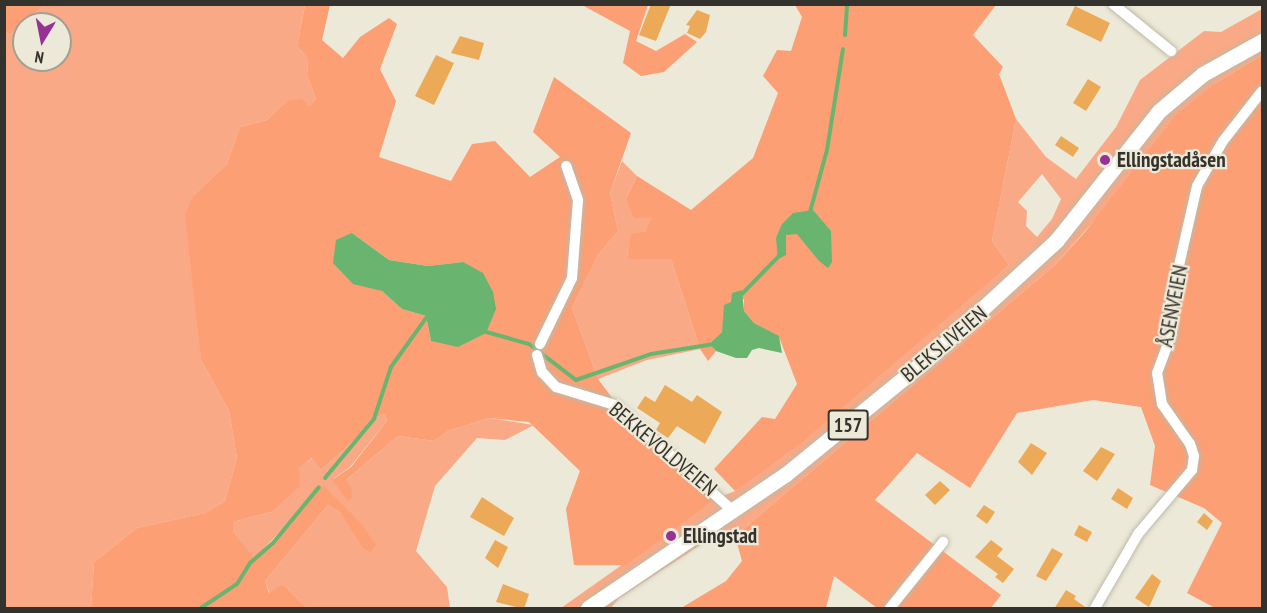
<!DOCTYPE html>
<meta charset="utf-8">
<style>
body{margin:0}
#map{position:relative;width:1267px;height:613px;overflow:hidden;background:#ede9d8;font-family:"PT Sans Narrow",sans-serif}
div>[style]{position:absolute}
.green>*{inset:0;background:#f9a985}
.forest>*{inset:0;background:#fc9f74}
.water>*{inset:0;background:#69b570}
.stream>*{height:4px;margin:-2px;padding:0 2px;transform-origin:2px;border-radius:2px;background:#69b570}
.building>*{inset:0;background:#ecaa58}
.roads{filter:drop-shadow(0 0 2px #bebaaa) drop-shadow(0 0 2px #bebaaa)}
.street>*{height:10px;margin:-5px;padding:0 5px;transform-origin:5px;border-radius:5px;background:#fff}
.primary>*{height:15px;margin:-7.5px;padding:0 7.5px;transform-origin:7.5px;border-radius:7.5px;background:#fff}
.dots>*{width:16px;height:16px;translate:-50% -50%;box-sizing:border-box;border:3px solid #ede9d8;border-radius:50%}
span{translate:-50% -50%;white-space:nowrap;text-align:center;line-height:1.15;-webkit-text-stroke:4.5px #ede9d8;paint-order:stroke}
.shield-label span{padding:2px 4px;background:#ede9d8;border:2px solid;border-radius:4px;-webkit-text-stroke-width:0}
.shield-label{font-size:20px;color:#34322c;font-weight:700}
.poi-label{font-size:21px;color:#34322c;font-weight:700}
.left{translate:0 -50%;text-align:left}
.street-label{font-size:21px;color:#34322c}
.frame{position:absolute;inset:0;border:6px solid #34322c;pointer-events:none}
.north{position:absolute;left:12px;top:12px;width:60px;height:60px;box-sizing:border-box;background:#ede9d8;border:2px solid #a3a093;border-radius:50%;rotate:190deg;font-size:16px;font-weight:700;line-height:24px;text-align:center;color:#34322c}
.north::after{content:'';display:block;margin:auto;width:21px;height:27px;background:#983195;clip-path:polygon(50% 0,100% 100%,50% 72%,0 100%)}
</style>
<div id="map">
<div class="green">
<i style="clip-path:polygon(evenodd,44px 5px,305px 5px,297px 46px,308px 59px,307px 75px,316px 99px,309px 108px,287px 101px,267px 120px,240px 127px,227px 164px,194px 195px,201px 360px,229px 411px,237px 458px,225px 501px,205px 513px,137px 528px,94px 562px,91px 608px,5px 608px,5px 33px,11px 34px,44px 5px,24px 24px,60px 24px,60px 60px,24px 60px,24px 24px)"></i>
<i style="clip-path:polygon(evenodd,1262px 9px,1262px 55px,1216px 83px,1055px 265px,735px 536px,714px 536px,619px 598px,611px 608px,561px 608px,715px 499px,735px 491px,1009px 265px,992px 241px,1016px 119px,1046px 157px,1076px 179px,1116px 127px,1140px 80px,1204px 31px,1221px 32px,1262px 9px,1042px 174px,1061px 199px,1052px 219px,1037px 237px,1026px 226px,1027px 211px,1018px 202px,1042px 174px)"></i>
<i style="clip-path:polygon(622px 161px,637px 176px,626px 199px,653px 217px,645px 232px,671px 259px,700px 349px,647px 360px,598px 379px,572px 308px,598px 255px,618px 231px,610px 193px)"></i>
<i style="clip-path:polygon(385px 414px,387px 421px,350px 467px,333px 479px,349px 493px,345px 481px,398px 436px,434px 441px,448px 431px,489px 418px,534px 425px,505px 440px,477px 438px,435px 486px,416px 551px,447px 587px,450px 608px,307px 608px,283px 584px,270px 594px,265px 581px,328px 505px,340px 512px,370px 552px,323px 486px,254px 559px,233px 531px,233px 522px,271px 512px,298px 468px,313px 458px,321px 470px,361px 434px,371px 419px)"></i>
</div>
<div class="forest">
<i style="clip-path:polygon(5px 4px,44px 4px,44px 5px,11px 34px,5px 33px)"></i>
<i style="clip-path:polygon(evenodd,305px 5px,330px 5px,322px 40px,343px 58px,360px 37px,389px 18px,397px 24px,380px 69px,396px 101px,379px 157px,451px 181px,472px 144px,495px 141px,530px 177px,560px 157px,533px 132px,554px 77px,631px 133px,610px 193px,618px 231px,598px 255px,572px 308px,598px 379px,630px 422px,715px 499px,626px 565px,574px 565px,566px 509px,580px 471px,529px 422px,489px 418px,448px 431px,434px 441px,398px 436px,346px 480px,351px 488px,352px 498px,348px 501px,332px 480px,351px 467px,387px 421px,385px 414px,371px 419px,361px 434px,321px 470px,312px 458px,299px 468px,300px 486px,271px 512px,233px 522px,233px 531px,254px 558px,279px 537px,323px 485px,359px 521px,376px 545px,370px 552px,363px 548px,340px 512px,328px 505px,265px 581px,269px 593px,283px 584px,307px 608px,91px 608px,94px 562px,137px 528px,205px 513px,225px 501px,237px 458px,229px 411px,201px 360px,185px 214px,194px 195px,227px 164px,240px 127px,267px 120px,287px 101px,302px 99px,309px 107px,316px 99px,307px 75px,308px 59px,297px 46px,305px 5px,352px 233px,389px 260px,428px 266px,463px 262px,431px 341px,426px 316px,402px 309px,382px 291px,352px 233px)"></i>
<i style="clip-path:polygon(582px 5px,648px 5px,636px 41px,656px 51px,685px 34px,697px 42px,664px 72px,641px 76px,623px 63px,630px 31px)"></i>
<i style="clip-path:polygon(795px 5px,996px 5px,973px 35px,1003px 67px,999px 74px,1016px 119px,992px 241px,1009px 265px,801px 443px,735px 491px,714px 469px,762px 417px,775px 419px,797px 384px,779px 337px,754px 323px,744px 311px,744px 299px,731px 302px,722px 332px,709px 344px,716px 351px,708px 361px,700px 349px,671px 259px,628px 259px,631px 234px,645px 232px,652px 217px,634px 218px,626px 199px,637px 176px,691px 210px,753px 158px,778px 93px,763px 76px,777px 50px,791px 51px,802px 17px)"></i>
<i style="clip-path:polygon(1262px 55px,1262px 608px,1215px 608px,1187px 593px,1222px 523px,1204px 508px,1150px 485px,1155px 446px,1141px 407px,1093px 400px,1017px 413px,970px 488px,917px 453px,875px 500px,1001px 595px,991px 608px,877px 608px,834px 576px,826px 608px,681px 608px,726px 581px,742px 561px,735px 536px,1055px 265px,1085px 232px,1175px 116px,1216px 83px)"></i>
</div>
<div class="water">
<i style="clip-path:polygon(813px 210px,831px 231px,832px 262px,828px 268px,819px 261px,797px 234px,786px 235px,786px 255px,778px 259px,776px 238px,782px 224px,793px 213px)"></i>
<i style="clip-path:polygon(352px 233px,389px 260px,428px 266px,463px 262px,483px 273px,493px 292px,496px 309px,486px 333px,458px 347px,431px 341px,426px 316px,402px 309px,382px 291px,353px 284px,333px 263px,336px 240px)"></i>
<i style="clip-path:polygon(742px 290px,744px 311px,754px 323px,779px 336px,782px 353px,759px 348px,752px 350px,747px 358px,736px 358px,716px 351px,709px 344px,722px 332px,724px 305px,731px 302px,732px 293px)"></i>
</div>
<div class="stream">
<i style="left:845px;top:35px;width:31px;rotate:-86deg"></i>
<i style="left:810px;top:212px;width:64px;rotate:-74.7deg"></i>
<i style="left:827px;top:150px;width:102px;rotate:-81deg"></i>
<i style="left:741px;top:295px;width:54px;rotate:-45.7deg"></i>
<i style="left:483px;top:331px;width:48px;rotate:15.8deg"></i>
<i style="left:529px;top:344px;width:59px;rotate:37.5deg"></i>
<i style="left:576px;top:380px;width:79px;rotate:-19.1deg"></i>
<i style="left:651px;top:354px;width:64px;rotate:-9deg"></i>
<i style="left:325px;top:478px;width:77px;rotate:-50.3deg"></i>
<i style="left:374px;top:419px;width:55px;rotate:-71.9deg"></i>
<i style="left:391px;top:367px;width:65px;rotate:-54.4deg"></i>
<i style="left:201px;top:608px;width:43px;rotate:-33.7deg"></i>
<i style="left:237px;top:584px;width:25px;rotate:-58deg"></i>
<i style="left:250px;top:563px;width:30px;rotate:-41deg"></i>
<i style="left:273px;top:543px;width:72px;rotate:-50.6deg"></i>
</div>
<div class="building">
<i style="clip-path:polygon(651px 4px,671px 4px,656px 41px,639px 35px)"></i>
<i style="clip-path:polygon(1075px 6px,1110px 23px,1101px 42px,1066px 25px)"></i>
<i style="clip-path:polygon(697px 10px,710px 15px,706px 32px,700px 39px,687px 33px,690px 26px,686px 25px)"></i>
<i style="clip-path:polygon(460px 36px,484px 43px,479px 60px,451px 53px)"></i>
<i style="clip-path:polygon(436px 55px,454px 63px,434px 105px,415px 96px)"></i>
<i style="clip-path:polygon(1088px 79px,1101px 87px,1086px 111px,1073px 103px)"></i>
<i style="clip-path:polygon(1061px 136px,1079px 148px,1073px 157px,1055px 145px)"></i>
<i style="clip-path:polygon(665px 385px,692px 402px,697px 395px,722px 412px,705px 444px,677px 426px,668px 438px,656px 430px,660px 423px,637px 408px,645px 396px,655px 402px)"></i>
<i style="clip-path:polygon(1031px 443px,1047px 453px,1032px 475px,1018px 462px)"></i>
<i style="clip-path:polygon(1101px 447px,1115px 454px,1097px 481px,1083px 471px)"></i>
<i style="clip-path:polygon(940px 481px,950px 490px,935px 505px,925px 495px)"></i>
<i style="clip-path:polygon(1118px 488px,1133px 498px,1127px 509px,1111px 499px)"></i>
<i style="clip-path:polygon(482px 497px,514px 518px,504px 536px,470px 517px)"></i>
<i style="clip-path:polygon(984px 505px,995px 512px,987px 524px,976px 516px)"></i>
<i style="clip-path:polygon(1204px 513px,1213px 521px,1207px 530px,1197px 522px)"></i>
<i style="clip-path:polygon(1079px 525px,1092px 532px,1087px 542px,1074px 535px)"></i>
<i style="clip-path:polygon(495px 540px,508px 547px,498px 568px,485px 558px)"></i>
<i style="clip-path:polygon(991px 540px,1003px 549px,997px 556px,1014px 569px,1003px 583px,995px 577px,998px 574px,975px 557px)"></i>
<i style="clip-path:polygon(1052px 548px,1063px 554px,1046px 581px,1036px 576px)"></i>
<i style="clip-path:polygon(1152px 574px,1161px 581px,1149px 607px,1135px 598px)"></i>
<i style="clip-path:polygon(503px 584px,529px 594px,524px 609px,496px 602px)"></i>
<i style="clip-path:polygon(1066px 590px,1076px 596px,1074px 599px,1088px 609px,1054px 609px)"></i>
</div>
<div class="roads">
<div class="street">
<i style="left:1113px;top:4px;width:75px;rotate:39deg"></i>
<i style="left:540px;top:344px;width:73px;rotate:-64.1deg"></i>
<i style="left:572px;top:278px;width:78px;rotate:-85.6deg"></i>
<i style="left:578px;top:200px;width:36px;rotate:-109deg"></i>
<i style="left:537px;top:355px;width:18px;rotate:74deg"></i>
<i style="left:542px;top:372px;width:21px;rotate:47deg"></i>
<i style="left:556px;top:387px;width:62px;rotate:17deg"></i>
<i style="left:615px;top:405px;width:159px;rotate:41.9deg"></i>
<i style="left:890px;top:608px;width:85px;rotate:-51.2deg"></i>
<i style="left:1095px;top:608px;width:86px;rotate:-59.8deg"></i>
<i style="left:1138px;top:534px;width:84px;rotate:-49.8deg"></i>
<i style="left:1192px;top:470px;width:14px;rotate:-82deg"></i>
<i style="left:1194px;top:456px;width:13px;rotate:-108deg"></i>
<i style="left:1190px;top:444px;width:49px;rotate:-125deg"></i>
<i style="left:1162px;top:404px;width:31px;rotate:-99deg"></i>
<i style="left:1157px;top:373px;width:43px;rotate:-69.4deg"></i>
<i style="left:1172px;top:333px;width:28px;rotate:-94deg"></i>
<i style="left:1170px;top:305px;width:122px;rotate:-77.2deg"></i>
<i style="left:1197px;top:186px;width:52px;rotate:-60deg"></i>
<i style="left:1223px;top:141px;width:63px;rotate:-52deg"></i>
</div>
<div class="primary">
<i style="left:588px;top:608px;width:239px;rotate:-34.1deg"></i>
<i style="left:786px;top:474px;width:190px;rotate:-39.2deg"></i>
<i style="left:933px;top:354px;width:167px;rotate:-42.6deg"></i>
<i style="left:1056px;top:241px;width:166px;rotate:-51.6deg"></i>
<i style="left:1159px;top:111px;width:57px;rotate:-40.1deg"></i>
<i style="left:1203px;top:74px;width:68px;rotate:-29.2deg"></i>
</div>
</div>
<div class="dots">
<i style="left:1105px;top:160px;background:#983195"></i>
<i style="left:671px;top:536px;background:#983195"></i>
</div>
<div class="shield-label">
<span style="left:848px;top:425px">157</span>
</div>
<div class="poi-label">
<span class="left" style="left:1117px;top:160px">Ellingstadåsen</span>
<span class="left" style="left:683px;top:536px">Ellingstad</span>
</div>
<div class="street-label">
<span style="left:1173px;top:306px;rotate:-79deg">ÅSENVEIEN</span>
<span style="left:944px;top:344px;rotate:-40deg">BLEKSLIVEIEN</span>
<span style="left:663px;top:449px;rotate:40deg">BEKKEVOLDVEIEN</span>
</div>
<div class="frame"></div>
<div class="north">N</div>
</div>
